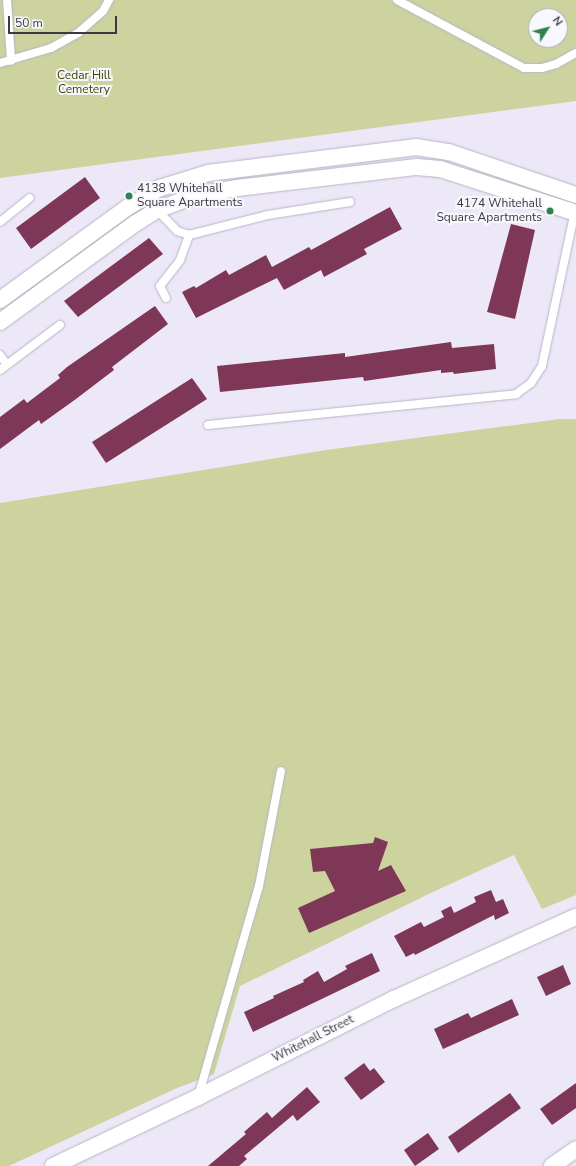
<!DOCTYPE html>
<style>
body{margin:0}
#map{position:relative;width:576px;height:1166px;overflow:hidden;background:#ede8f8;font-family:"Nunito Sans",sans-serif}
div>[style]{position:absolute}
.green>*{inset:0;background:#ccd39f}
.building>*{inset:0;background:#7e3757}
.roads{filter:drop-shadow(0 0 1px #b9b4c4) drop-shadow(0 0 1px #b9b4c4)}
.lane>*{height:8px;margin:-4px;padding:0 4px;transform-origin:4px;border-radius:4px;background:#fff}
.street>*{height:16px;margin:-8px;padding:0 8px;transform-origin:8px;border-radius:8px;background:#fff}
.dots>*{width:11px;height:11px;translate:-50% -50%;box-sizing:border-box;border:2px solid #f9f7fe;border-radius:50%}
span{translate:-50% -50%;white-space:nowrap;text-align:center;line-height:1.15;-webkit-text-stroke:4px #f9f7fe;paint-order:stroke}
.park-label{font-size:12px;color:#404505}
.poi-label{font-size:12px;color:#3c3a40}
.left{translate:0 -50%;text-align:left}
.right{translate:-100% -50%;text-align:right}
.street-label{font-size:12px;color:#3c3a40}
.north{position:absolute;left:528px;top:8px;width:40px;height:40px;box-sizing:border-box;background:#f9f7fe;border:1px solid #adabb2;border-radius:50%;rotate:54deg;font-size:11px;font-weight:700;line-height:16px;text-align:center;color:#3c3a40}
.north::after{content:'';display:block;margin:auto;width:14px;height:18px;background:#318051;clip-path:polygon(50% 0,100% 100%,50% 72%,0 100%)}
.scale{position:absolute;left:8px;top:16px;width:109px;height:18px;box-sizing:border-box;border:2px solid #3c3a40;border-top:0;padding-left:5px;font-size:12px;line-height:14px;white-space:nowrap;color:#3c3a40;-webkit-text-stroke:3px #f9f7fe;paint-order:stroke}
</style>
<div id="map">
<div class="green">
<i style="clip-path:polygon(evenodd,0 0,576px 0,576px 101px,0 178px,0 0,536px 16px,560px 16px,560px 40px,536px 40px,536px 16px)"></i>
<i style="clip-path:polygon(560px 419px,576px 419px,576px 895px,542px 909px,514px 855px,435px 891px,240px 986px,214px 1074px,177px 1088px,9px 1166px,0 1166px,0 503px,326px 450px)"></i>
</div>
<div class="building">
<i style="clip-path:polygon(85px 177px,100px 198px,31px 249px,16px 228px)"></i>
<i style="clip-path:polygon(390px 207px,402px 229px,364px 249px,367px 254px,324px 277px,321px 270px,284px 290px,277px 278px,196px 318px,182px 292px,194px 286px,196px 288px,226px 270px,229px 275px,266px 255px,272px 267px,309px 247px,311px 250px)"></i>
<i style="clip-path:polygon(511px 224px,535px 230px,515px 319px,487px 312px)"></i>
<i style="clip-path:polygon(149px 238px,163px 254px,78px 317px,64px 301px)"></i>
<i style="clip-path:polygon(155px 306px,168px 324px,112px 367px,114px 370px,76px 399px,41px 424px,39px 420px,0 449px,0 417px,24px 399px,27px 403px,60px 378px,58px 375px,67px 367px)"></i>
<i style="clip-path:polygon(451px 342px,452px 348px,494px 344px,496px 369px,454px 374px,453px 372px,441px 373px,441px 370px,364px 381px,363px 377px,220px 392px,217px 366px,345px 353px,345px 357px)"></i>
<i style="clip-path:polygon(192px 378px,207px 399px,106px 463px,92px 442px)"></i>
<i style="clip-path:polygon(375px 837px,388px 842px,378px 871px,391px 865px,406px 891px,309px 933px,298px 908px,335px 891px,325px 871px,313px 872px,310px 849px,373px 843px)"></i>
<i style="clip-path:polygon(491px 890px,496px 902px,503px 899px,509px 913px,495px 920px,494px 915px,415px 955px,414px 953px,406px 957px,394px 936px,421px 922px,424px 927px,444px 917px,441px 911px,451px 906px,454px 913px,476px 902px,474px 897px)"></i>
<i style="clip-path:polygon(372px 953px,380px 971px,253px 1032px,244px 1012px,274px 998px,273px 996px,304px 982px,303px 980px,318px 971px,324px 982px,347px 969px,345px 966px)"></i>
<i style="clip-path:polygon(563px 965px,571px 984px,546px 996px,537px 977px)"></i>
<i style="clip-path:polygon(512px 999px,519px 1015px,443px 1049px,434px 1029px,468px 1013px,471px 1018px)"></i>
<i style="clip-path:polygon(364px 1063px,370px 1071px,374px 1068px,385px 1082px,361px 1100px,344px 1078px)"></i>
<i style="clip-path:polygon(576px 1083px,576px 1108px,552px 1125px,540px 1109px)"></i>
<i style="clip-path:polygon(307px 1087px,320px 1102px,297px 1121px,293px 1115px,244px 1156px,247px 1159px,239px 1166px,208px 1166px,246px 1134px,244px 1132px,267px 1112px,272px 1118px)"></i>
<i style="clip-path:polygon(510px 1093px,521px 1108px,458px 1153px,448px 1137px)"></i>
<i style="clip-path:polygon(428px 1133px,439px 1149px,415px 1166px,404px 1150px)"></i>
</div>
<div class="roads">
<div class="lane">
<i style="left:7px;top:0;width:61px;rotate:86.2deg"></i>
<i style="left:397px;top:0;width:144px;rotate:28.2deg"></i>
<i style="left:524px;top:68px;width:18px"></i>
<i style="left:542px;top:68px;width:15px;rotate:-16deg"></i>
<i style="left:556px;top:64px;width:23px;rotate:-29deg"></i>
<i style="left:0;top:63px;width:53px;rotate:-16.4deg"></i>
<i style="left:51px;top:48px;width:31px;rotate:-29deg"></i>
<i style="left:78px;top:33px;width:33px;rotate:-41deg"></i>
<i style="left:103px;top:11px;width:13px;rotate:-61deg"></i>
<i style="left:156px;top:209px;width:30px;rotate:46deg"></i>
<i style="left:177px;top:231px;width:13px;rotate:18deg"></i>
<i style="left:189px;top:235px;width:81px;rotate:-14.2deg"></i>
<i style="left:268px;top:215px;width:83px;rotate:-9deg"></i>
<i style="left:0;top:222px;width:38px;rotate:-39deg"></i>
<i style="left:166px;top:298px;width:13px;rotate:-117deg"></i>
<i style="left:160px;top:286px;width:33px;rotate:-52deg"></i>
<i style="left:180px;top:260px;width:27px;rotate:-70deg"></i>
<i style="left:0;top:355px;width:12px;rotate:55deg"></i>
<i style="left:0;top:370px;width:75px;rotate:-36.9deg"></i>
<i style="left:208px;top:425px;width:310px;rotate:-5.7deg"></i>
<i style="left:516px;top:394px;width:19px;rotate:-36deg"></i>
<i style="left:531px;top:383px;width:20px;rotate:-57deg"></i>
<i style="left:542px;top:366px;width:158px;rotate:-78deg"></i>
<i style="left:198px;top:1097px;width:220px;rotate:-73.9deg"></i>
<i style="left:259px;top:886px;width:117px;rotate:-79.2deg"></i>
</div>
<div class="street">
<i style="left:0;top:300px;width:158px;rotate:-36deg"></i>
<i style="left:128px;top:207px;width:37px;rotate:-31deg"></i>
<i style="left:160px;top:188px;width:50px;rotate:-17.4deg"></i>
<i style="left:208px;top:173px;width:210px;rotate:-7.1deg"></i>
<i style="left:416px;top:147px;width:33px;rotate:9deg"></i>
<i style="left:449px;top:152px;width:134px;rotate:18.7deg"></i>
<i style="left:0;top:322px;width:168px;rotate:-36.1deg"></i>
<i style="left:136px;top:223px;width:25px;rotate:-32deg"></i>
<i style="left:157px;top:210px;width:43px;rotate:-20.6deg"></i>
<i style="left:197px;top:195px;width:41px;rotate:-9.9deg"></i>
<i style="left:237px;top:188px;width:181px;rotate:-6.7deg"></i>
<i style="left:417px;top:167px;width:23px;rotate:5deg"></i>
<i style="left:440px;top:169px;width:143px;rotate:17.9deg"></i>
<i style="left:53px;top:1166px;width:161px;rotate:-25.4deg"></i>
<i style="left:198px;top:1097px;width:219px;rotate:-26.6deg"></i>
<i style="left:394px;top:999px;width:200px;rotate:-24.3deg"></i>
<i style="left:552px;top:1166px;width:29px;rotate:-35deg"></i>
</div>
</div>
<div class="dots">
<i style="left:129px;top:196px;background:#318051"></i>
<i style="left:550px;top:211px;background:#318051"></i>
</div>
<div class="park-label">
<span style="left:84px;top:83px">Cedar Hill<br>Cemetery</span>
</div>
<div class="poi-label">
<span class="left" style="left:137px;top:196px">4138 Whitehall<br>Square Apartments</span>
<span class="right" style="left:542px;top:211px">4174 Whitehall<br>Square Apartments</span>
</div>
<div class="street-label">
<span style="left:313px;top:1039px;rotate:-27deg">Whitehall Street</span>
</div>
<div class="north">N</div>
<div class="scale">50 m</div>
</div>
